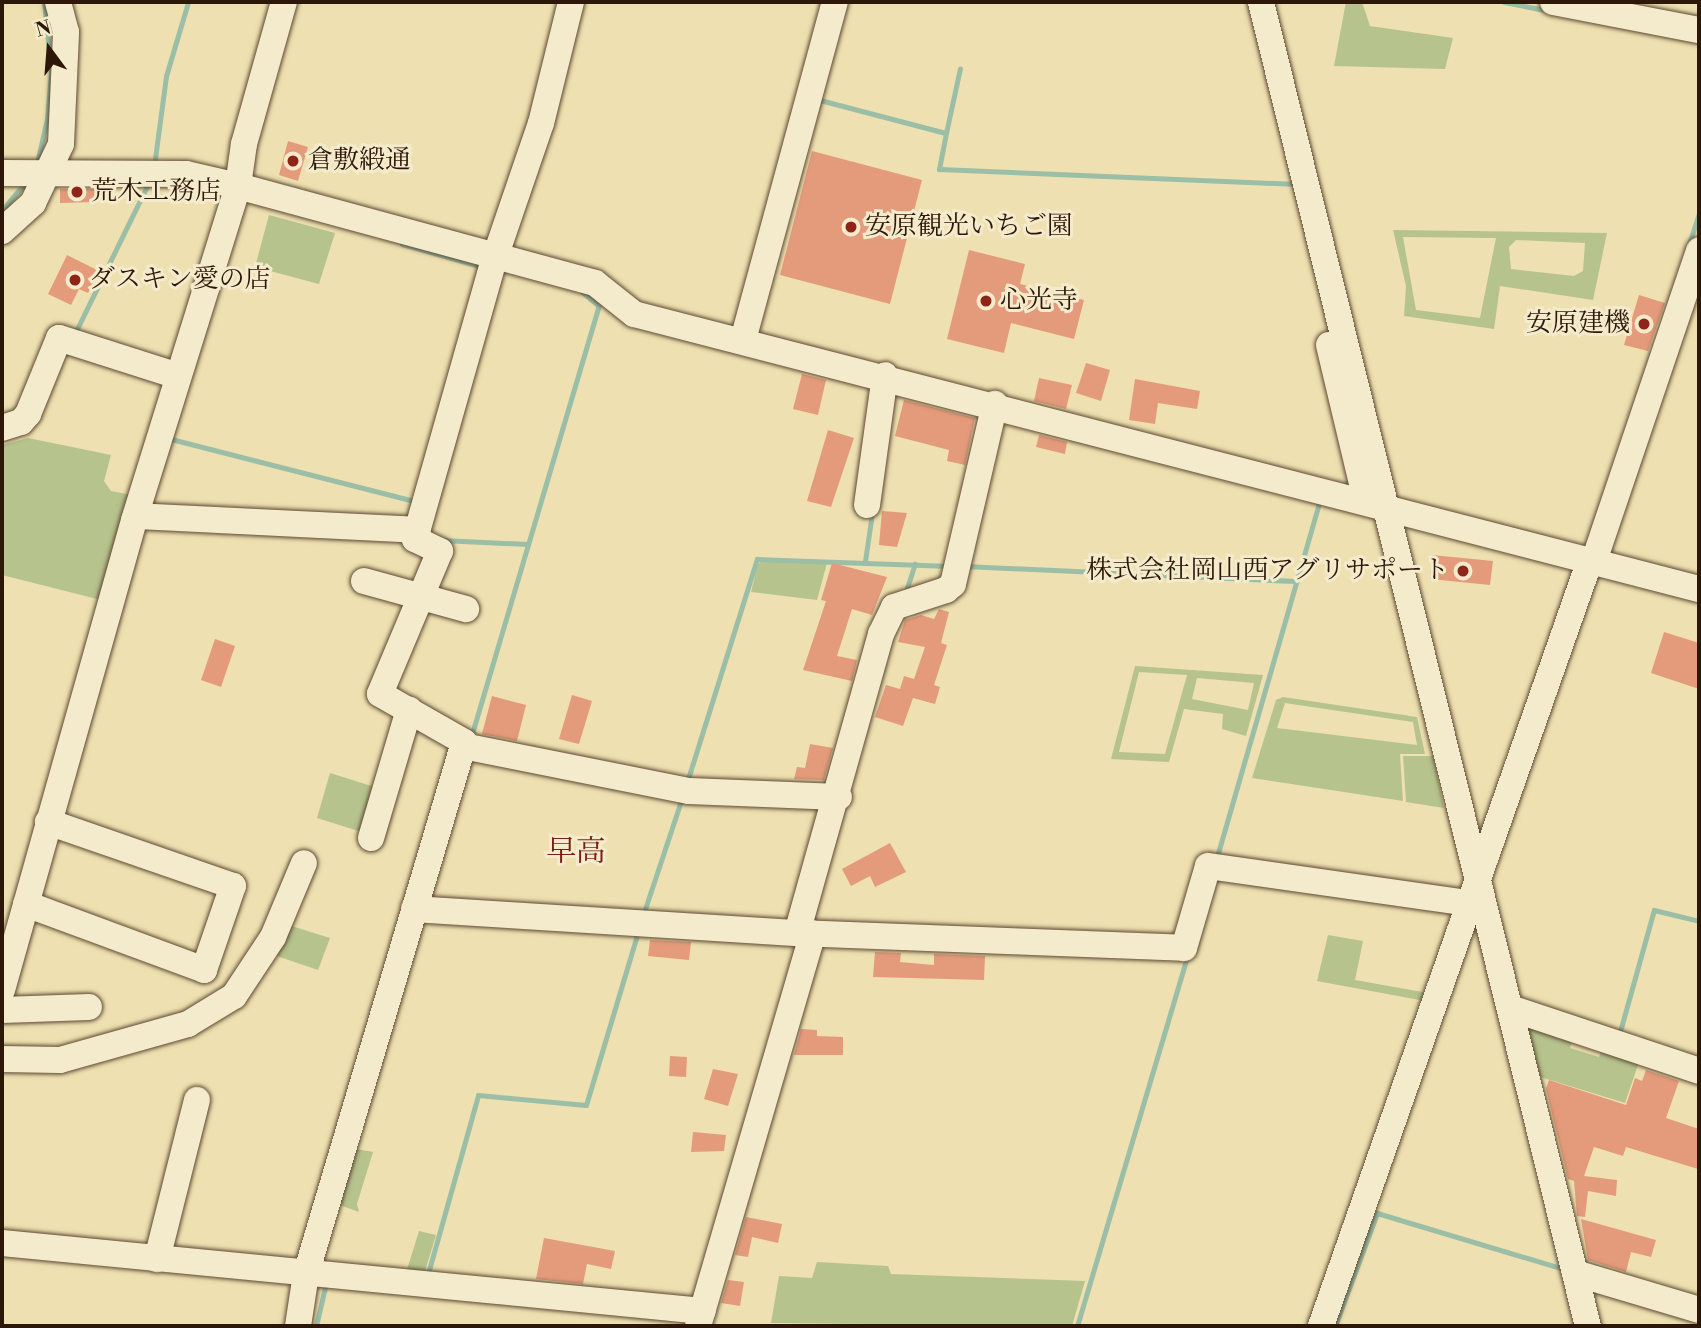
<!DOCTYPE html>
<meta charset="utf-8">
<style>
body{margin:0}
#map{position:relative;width:1701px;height:1328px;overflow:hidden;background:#eee0b0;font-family:"Libre Bodoni","Noto Serif JP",serif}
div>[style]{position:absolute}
.green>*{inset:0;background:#b6c38d}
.stream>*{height:5px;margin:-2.5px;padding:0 2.5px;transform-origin:2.5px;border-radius:2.5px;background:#9bbea6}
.building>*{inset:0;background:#e49b7b}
.roads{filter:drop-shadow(0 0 2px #5c4932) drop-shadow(0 0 2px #5c4932)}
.minor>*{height:26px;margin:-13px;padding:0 13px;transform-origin:13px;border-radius:13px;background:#f4ebcc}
.dots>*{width:19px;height:19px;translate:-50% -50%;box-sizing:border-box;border:4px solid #f4ebcc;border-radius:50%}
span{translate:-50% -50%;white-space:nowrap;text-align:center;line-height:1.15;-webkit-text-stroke:6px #f4ebcc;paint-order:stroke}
.poi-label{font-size:26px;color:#2c1708}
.left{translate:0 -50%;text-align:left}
.right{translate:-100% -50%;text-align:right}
.quarter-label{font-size:30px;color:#7a1f14}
.frame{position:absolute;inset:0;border:4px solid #2c1708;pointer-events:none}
.north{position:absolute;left:14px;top:14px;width:70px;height:70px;-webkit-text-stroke:5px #f4ebcc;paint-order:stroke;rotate:344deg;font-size:19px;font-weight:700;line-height:28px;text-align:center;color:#2c1708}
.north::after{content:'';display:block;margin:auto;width:24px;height:32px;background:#2c1708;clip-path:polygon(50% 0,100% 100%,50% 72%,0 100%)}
</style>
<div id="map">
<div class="green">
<i style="clip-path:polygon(1346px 2px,1362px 2px,1370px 26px,1453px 38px,1445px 69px,1334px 66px)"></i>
<i style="clip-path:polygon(269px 215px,335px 233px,319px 284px,255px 267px)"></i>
<i style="clip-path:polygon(evenodd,1393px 230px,1607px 233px,1593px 300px,1500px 286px,1494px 329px,1404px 316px,1406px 286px,1393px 230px,1403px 237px,1496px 238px,1480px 318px,1416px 310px,1403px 237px,1393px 230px,1516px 240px,1585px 243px,1583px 271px,1574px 276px,1511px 269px,1509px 247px,1516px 240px)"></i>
<i style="clip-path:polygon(28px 438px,111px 455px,104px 481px,111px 491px,137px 496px,101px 600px,2px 575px,2px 445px)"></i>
<i style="clip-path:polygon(765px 559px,827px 563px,817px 600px,751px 592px,758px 564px)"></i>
<i style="clip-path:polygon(evenodd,1135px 666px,1263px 675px,1246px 736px,1222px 729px,1223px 714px,1184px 709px,1169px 762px,1111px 759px,1135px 666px,1139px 672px,1187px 675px,1165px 754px,1119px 752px,1139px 672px,1135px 666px,1197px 678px,1254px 683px,1248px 710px,1192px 699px,1197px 678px)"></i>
<i style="clip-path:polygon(evenodd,1283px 697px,1417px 717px,1425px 754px,1400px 754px,1403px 801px,1252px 778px,1276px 700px,1283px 697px,1285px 703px,1413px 722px,1417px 745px,1277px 728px,1285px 703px)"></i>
<i style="clip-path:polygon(1403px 756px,1433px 756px,1444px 808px,1406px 802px)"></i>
<i style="clip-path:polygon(330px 773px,381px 789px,368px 834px,317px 818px)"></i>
<i style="clip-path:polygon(282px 923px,330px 938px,318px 970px,268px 953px)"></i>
<i style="clip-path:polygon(1328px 935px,1363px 941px,1355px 980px,1428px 993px,1425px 1001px,1317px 981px)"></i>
<i style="clip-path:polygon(1522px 1022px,1573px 1038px,1570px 1048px,1599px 1057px,1603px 1047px,1640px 1059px,1625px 1103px,1537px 1076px)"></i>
<i style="clip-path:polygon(356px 1149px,373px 1152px,357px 1204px,359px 1212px,340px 1205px)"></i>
<i style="clip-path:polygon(419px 1231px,436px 1235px,423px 1278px,405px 1276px)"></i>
<i style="clip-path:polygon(817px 1262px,888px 1266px,891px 1274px,1085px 1281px,1072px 1326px,771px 1323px,779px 1276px,812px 1278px)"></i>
</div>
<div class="stream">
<i style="left:1504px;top:2px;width:46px;rotate:11.3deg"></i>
<i style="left:816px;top:99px;width:134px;rotate:14.7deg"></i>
<i style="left:946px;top:133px;width:37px;rotate:101deg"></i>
<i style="left:939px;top:169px;width:358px;rotate:2.4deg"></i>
<i style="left:946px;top:133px;width:66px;rotate:-77.8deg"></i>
<i style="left:37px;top:163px;width:45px;rotate:-77.2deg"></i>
<i style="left:47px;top:119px;width:46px;rotate:-85deg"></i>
<i style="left:51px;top:73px;width:71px;rotate:-95.6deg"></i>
<i style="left:154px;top:166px;width:91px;rotate:-82.4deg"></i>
<i style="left:166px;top:76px;width:77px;rotate:-73.4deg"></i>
<i style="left:2px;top:210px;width:35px;rotate:-50deg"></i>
<i style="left:402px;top:244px;width:84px;rotate:15.9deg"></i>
<i style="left:1689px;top:244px;width:32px;rotate:-72deg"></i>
<i style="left:75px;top:333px;width:168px;rotate:-63.9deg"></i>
<i style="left:167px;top:438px;width:260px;rotate:14.3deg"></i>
<i style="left:442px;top:540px;width:86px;rotate:2.7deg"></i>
<i style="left:865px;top:561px;width:49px;rotate:-81.7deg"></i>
<i style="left:964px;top:566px;width:332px;rotate:2.6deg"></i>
<i style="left:905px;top:594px;width:32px;rotate:-72deg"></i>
<i style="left:471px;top:737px;width:450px;rotate:-73.5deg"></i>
<i style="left:599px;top:306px;width:23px;rotate:-140deg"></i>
<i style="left:687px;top:782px;width:234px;rotate:-72.6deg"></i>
<i style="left:757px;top:559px;width:193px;rotate:2.1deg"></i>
<i style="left:1216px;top:860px;width:375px;rotate:-73.9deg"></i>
<i style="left:643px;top:915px;width:123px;rotate:-71.6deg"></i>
<i style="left:1619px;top:1035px;width:130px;rotate:-74.4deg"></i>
<i style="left:1654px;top:910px;width:46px;rotate:13.7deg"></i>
<i style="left:427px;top:1277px;width:189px;rotate:-74.3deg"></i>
<i style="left:478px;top:1095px;width:108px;rotate:5.3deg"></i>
<i style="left:586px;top:1105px;width:177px;rotate:-73.3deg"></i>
<i style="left:316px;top:1326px;width:44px;rotate:-76.9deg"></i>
<i style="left:1077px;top:1326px;width:385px;rotate:-73.4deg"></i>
<i style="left:1335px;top:1326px;width:121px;rotate:-69.6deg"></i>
<i style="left:1377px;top:1213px;width:198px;rotate:16.7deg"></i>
</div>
<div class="building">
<i style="clip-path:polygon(288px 141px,308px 147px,298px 181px,279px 175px)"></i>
<i style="clip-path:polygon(812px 151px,922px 180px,890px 304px,780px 275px)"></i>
<i style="clip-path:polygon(60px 189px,95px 189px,95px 202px,60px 203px)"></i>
<i style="clip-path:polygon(969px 250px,1025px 264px,1020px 284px,1084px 300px,1074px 339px,1011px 323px,1004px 353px,947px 339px)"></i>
<i style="clip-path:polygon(67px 255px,99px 271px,88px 293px,79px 289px,71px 305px,48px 294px)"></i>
<i style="clip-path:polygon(1639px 295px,1665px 303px,1648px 351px,1624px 345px)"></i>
<i style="clip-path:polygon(1086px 363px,1110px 370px,1101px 401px,1076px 393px)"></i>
<i style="clip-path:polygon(802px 374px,826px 380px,818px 415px,793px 409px)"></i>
<i style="clip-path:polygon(1039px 378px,1072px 385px,1066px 409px,1034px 401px)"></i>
<i style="clip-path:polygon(1135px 379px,1200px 391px,1197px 409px,1158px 403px,1155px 424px,1129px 420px)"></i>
<i style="clip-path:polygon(904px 400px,975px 418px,965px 465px,947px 461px,949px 450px,895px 436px)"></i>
<i style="clip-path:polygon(828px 430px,854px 438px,831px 507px,807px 501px)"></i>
<i style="clip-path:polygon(1039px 435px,1067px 442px,1065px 454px,1036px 447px)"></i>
<i style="clip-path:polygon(882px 511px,907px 513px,897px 547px,879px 545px)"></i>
<i style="clip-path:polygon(1432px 555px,1493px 561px,1490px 585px,1430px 579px)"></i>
<i style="clip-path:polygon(832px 563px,887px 577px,872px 615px,852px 609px,837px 656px,857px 660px,852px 681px,803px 670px,826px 601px,821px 600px)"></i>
<i style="clip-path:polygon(939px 609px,949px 612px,941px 643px,947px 645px,934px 685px,940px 687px,935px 704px,913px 698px,903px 726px,875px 717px,886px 685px,900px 689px,904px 676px,914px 679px,925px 647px,898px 642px,905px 620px,921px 615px,934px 619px)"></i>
<i style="clip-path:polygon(1664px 632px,1699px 643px,1699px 689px,1651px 673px)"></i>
<i style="clip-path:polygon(215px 639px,235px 646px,221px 687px,201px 680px)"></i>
<i style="clip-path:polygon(572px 695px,592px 701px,579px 744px,559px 739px)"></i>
<i style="clip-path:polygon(492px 696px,526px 705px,517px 741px,482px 734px)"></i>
<i style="clip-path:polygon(810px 744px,833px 748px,824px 780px,794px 779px,797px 767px,805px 768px)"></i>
<i style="clip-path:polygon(890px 843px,906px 872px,875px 887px,870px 876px,851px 886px,842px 869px)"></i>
<i style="clip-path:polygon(650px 940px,691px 942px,689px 960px,648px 956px)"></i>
<i style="clip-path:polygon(875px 952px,901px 953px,900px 962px,934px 965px,934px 954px,985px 956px,984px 980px,873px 977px)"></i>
<i style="clip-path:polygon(801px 1029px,817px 1030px,817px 1036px,843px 1037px,843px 1055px,794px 1055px)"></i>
<i style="clip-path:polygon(670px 1056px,687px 1057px,686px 1077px,669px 1076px)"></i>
<i style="clip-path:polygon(713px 1069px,738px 1074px,728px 1106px,704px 1099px)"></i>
<i style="clip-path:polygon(1646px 1070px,1679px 1081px,1666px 1118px,1699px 1129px,1698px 1169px,1626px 1147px,1623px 1156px,1594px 1147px,1584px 1176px,1617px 1180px,1616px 1196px,1588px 1191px,1585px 1217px,1577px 1216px,1574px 1181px,1568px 1179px,1546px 1089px,1549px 1080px,1626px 1105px,1635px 1078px,1642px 1081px)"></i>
<i style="clip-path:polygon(693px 1132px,726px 1135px,724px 1151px,691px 1152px)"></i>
<i style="clip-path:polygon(746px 1217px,782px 1224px,778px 1243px,752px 1237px,748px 1257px,735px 1255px)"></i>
<i style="clip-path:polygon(1581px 1219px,1656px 1240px,1651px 1257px,1631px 1252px,1626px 1272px,1588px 1260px)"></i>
<i style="clip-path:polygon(544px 1238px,615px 1251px,611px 1269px,587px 1264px,583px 1284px,536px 1279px)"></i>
<i style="clip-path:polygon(728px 1280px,744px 1282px,740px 1306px,721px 1303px)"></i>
</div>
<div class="roads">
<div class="minor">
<i style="left:571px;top:2px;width:125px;rotate:103.9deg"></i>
<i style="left:541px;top:123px;width:148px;rotate:108.9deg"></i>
<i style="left:493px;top:263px;width:287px;rotate:105.8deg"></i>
<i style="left:415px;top:539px;width:28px;rotate:26deg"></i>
<i style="left:440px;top:551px;width:155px;rotate:112.8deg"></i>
<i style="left:380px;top:694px;width:97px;rotate:29.7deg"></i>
<i style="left:464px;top:742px;width:4px;rotate:104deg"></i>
<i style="left:463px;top:746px;width:230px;rotate:11.3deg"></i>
<i style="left:689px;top:791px;width:150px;rotate:2.3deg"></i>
<i style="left:1261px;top:2px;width:1364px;rotate:76.13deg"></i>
<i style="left:1553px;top:2px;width:149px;rotate:10.9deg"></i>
<i style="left:2px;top:173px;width:184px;rotate:0.3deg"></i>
<i style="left:186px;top:174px;width:53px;rotate:13deg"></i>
<i style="left:238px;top:186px;width:370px;rotate:15.2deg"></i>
<i style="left:595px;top:283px;width:50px;rotate:38.5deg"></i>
<i style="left:634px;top:314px;width:1100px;rotate:14.48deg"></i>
<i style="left:2px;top:231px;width:42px;rotate:-42.1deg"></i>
<i style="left:33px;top:203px;width:65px;rotate:-64.6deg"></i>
<i style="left:61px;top:144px;width:112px;rotate:-87.4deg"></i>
<i style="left:66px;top:32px;width:31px;rotate:-105deg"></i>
<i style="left:743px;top:340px;width:350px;rotate:-74.8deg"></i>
<i style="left:1329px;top:345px;width:159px;rotate:76.6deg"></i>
<i style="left:2px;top:428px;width:20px;rotate:-18deg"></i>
<i style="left:21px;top:422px;width:11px;rotate:-49deg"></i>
<i style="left:28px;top:414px;width:82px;rotate:-67.8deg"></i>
<i style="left:59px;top:338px;width:125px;rotate:17.7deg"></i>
<i style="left:867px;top:505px;width:131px;rotate:-82.1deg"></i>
<i style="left:136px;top:516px;width:282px;rotate:2.8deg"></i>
<i style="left:1594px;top:561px;width:328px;rotate:-71.3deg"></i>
<i style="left:364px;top:581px;width:106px;rotate:15.4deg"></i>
<i style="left:371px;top:838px;width:134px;rotate:-73.5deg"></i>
<i style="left:26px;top:904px;width:190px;rotate:20.3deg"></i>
<i style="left:204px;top:970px;width:89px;rotate:-71deg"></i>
<i style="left:233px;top:886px;width:196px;rotate:-160.9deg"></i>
<i style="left:414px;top:909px;width:384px;rotate:3.6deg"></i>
<i style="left:797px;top:933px;width:387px;rotate:2.2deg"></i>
<i style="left:1184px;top:948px;width:85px;rotate:-73.7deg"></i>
<i style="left:1208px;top:866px;width:262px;rotate:8.1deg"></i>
<i style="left:797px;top:933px;width:311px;rotate:-74.3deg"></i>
<i style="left:881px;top:634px;width:30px;rotate:-64deg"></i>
<i style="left:894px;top:607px;width:55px;rotate:-18.1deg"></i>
<i style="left:946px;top:590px;width:9px;rotate:-41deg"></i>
<i style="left:953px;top:584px;width:185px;rotate:-76.9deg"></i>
<i style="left:2px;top:990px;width:488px;rotate:-74.3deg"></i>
<i style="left:134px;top:520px;width:350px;rotate:-72.7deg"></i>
<i style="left:238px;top:186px;width:42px;rotate:-81.9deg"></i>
<i style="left:244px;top:144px;width:148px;rotate:-74.3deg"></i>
<i style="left:1510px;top:1008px;width:199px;rotate:18.4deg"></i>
<i style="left:2px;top:1010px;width:87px;rotate:-2deg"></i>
<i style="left:2px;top:1059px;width:58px;rotate:1deg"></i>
<i style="left:60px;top:1060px;width:133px;rotate:-15.7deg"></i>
<i style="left:188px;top:1024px;width:54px;rotate:-31.3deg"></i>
<i style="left:234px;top:996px;width:71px;rotate:-56.5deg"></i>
<i style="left:273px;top:937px;width:80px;rotate:-67.3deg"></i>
<i style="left:2px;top:1243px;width:704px;rotate:5.54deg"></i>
<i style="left:157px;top:1259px;width:164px;rotate:-75.9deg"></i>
<i style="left:1575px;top:1273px;width:129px;rotate:16.6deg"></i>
<i style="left:298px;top:1326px;width:53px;rotate:-81.3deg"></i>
<i style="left:306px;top:1274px;width:551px;rotate:-73.44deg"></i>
<i style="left:698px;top:1326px;width:409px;rotate:-73.7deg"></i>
<i style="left:1321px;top:1326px;width:812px;rotate:-70.65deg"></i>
</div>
</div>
<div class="dots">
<i style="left:293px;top:161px;background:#8f2418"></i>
<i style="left:77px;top:192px;background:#8f2418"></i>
<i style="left:851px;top:227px;background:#8f2418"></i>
<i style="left:75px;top:280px;background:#8f2418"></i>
<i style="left:986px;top:301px;background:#8f2418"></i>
<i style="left:1644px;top:324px;background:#8f2418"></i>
<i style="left:1463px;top:571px;background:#8f2418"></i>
</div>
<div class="poi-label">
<span class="left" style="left:307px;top:161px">倉敷緞通</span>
<span class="left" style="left:91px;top:192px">荒木工務店</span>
<span class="left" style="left:865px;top:227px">安原観光いちご園</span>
<span class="left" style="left:89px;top:280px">ダスキン愛の店</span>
<span class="left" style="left:1000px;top:301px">心光寺</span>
<span class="right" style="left:1630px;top:324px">安原建機</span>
<span class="right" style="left:1449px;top:571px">株式会社岡山西アグリサポート</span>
</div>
<div class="quarter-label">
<span style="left:576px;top:852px">早高</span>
</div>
<div class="frame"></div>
<div class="north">N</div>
</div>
